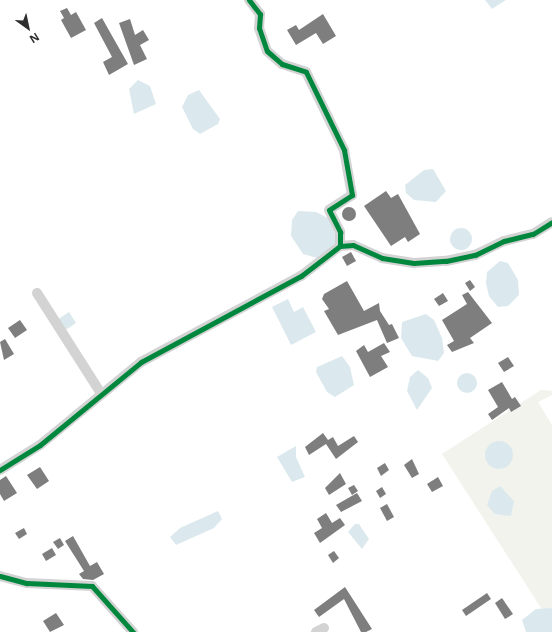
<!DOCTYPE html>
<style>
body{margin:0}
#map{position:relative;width:552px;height:632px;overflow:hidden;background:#fff;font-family:"Open Sans",sans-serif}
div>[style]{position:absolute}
.green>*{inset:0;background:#f1f3ec}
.water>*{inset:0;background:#dbe9ee}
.round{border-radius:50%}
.building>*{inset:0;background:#7e7e7e}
.minor>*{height:10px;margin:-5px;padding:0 5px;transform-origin:5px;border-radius:5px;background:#d3d3d3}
.cycleway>*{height:5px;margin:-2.5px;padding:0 2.5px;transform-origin:2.5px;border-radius:2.5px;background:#00873e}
span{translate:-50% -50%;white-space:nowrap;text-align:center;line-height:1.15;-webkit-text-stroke:4px #fff;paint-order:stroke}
.north{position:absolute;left:8px;top:8px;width:40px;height:40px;-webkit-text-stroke:3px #fff;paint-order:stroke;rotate:147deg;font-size:11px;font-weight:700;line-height:16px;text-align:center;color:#2e2e2e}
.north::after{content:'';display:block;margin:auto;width:14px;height:18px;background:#2e2e2e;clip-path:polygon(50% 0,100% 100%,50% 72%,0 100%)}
</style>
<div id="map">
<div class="green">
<i style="clip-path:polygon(541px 390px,552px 391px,552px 395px,538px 402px,552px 425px,552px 625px,442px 454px)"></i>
</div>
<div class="water">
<i style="clip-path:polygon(485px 0,506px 0,492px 9px)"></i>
<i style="clip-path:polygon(138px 80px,150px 86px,156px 104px,134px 114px,129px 89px)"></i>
<i style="clip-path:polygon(199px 90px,220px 119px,218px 124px,200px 134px,193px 129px,182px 107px,188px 95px)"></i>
<i style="clip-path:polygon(433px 169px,446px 191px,436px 202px,414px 200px,406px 193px,405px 185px,424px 170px)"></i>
<i style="clip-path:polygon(298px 211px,316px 212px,330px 219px,338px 243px,317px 258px,303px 254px,291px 236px,292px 220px)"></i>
<i class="round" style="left:450px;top:228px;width:22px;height:22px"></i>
<i style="clip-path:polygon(500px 261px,508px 263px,518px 280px,519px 295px,508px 306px,498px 307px,489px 296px,486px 283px,487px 272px)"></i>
<i style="clip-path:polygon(288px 299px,294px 312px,303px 307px,316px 332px,291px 345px,272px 307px)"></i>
<i style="clip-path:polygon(69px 312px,76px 323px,64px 331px,57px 320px)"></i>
<i style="clip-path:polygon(426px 314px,434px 320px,442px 338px,444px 353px,438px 361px,412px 356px,401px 338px,402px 322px)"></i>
<i style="clip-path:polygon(342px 356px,350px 367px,354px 385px,335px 397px,327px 392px,316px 372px,317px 367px)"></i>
<i style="clip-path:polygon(418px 370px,428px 378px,432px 388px,417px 410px,407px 391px,410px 377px)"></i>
<i class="round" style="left:457px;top:373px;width:20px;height:20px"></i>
<i class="round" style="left:485px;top:441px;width:28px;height:28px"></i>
<i style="clip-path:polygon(296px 446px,296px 457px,305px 477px,292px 482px,277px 457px)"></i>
<i style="clip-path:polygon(500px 486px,514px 501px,511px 516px,495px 514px,487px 505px,492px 491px)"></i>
<i style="clip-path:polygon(218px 511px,222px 519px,214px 528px,176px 545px,170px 537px,180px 528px)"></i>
<i style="clip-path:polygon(355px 524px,359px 524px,369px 539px,362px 549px,348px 532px)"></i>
<i style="clip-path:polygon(552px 608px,552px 632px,526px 632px,522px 620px,536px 609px)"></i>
</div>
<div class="building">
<i style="clip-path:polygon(67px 8px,71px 15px,76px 12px,86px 30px,71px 38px,61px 20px,64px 18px,60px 11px)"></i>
<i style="clip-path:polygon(323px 14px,336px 36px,323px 44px,316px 33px,296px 45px,287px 30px,296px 25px,299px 30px)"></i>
<i style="clip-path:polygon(102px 18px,128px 64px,109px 75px,103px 62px,112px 57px,94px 23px)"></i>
<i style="clip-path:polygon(130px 19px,135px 35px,143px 30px,149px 40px,140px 45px,147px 59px,134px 65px,119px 23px)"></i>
<i style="clip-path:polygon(386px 191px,391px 198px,398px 194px,420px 234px,408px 242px,405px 237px,391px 246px,364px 206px)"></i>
<i class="round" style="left:342px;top:207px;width:14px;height:14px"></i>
<i style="clip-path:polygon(351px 252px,356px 261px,347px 266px,342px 257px)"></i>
<i style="clip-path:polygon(470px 280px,475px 287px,470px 291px,465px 283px)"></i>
<i style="clip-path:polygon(347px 281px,364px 311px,379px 303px,380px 311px,389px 325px,392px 324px,399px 338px,387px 343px,377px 320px,338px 335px,324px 311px,329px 309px,322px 299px,324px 294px)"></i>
<i style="clip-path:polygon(468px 292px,492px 323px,470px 338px,474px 343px,452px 352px,447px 345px,454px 341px,442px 320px,467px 304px,462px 295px)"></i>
<i style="clip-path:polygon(443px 293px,448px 301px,439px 306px,434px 299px)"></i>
<i style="clip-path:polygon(20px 320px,27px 330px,15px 338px,8px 328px)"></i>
<i style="clip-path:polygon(5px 339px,14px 354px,4px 360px,0 342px)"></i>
<i style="clip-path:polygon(384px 343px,390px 352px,381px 356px,388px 367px,370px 377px,356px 351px,364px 345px,368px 352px)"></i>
<i style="clip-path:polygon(508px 357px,514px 366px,504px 372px,498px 363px)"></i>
<i style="clip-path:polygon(502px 382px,512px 399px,515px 397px,521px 406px,511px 412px,509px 408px,492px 420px,488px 414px,498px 407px,488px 390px)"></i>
<i style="clip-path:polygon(323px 433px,328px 440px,333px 437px,338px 446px,354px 436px,358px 442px,336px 459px,326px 444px,309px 455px,305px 447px)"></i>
<i style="clip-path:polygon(412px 459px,419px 474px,412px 478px,404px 465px)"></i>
<i style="clip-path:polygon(385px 463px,389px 470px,381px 476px,377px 468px)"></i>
<i style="clip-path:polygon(40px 467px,49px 481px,37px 489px,27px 475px)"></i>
<i style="clip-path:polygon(340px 473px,346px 484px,329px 495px,325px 488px)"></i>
<i style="clip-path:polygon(6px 476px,17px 493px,4px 501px,0 494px,0 480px)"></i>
<i style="clip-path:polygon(438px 477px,443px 486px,432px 492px,427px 484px)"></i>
<i style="clip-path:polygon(354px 485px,358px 491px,352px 495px,348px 488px)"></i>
<i style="clip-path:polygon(382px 487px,386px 494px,380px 498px,376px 491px)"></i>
<i style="clip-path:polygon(357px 493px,362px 501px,341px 512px,336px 505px)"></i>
<i style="clip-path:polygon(387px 504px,394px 517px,387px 521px,380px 508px)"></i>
<i style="clip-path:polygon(326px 513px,332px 523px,340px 518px,345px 525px,320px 543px,314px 533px,322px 528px,317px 519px)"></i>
<i style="clip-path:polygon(24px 528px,27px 534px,19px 539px,15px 533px)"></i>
<i style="clip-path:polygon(73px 536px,90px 566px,97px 562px,104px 574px,93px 580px,83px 579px,79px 574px,84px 571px,65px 541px)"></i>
<i style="clip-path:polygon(60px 538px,64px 545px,58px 549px,53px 542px)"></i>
<i style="clip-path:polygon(52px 548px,56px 555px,46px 561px,42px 554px)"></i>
<i style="clip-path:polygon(334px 551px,339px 558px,333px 563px,328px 555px)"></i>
<i style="clip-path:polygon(345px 587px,372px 629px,366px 632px,361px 632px,344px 599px,319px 617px,314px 610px)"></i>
<i style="clip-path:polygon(487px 593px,491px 599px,466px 616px,462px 610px)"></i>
<i style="clip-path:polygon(502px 598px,513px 614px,505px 619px,495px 603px)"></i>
<i style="clip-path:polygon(56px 613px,64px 625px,50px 632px,43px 621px)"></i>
</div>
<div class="minor">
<i style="left:249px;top:0;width:18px;rotate:52deg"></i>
<i style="left:260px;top:14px;width:14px;rotate:94deg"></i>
<i style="left:259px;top:28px;width:24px;rotate:71deg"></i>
<i style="left:267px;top:51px;width:20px;rotate:41deg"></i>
<i style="left:282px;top:64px;width:25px;rotate:18deg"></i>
<i style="left:306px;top:72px;width:87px;rotate:64deg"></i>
<i style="left:344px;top:150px;width:46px;rotate:79.9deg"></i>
<i style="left:352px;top:195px;width:27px;rotate:147deg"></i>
<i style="left:329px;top:210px;width:25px;rotate:63deg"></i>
<i style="left:340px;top:232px;width:14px;rotate:90deg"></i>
<i style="left:37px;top:293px;width:117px;rotate:57.5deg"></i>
<i style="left:0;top:470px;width:47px;rotate:-32deg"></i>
<i style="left:40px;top:445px;width:131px;rotate:-39.4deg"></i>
<i style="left:141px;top:362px;width:182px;rotate:-28.3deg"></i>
<i style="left:301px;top:276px;width:49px;rotate:-37.6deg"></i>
<i style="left:340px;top:246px;width:13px;rotate:-4deg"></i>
<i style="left:353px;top:245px;width:32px;rotate:24deg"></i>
<i style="left:382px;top:258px;width:32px;rotate:9deg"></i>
<i style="left:414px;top:263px;width:32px;rotate:-4deg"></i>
<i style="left:446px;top:261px;width:30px;rotate:-12deg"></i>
<i style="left:475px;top:255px;width:32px;rotate:-26deg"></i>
<i style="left:504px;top:241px;width:30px;rotate:-14deg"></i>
<i style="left:533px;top:234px;width:22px;rotate:-32deg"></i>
<i style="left:0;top:576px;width:28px;rotate:15deg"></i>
<i style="left:27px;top:583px;width:65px;rotate:2.6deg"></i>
<i style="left:92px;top:586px;width:62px;rotate:48.3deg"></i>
<i style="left:316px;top:632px;width:9px;rotate:-27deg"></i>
</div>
<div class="cycleway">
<i style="left:249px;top:0;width:18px;rotate:52deg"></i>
<i style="left:260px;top:14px;width:14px;rotate:94deg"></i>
<i style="left:259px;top:28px;width:24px;rotate:71deg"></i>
<i style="left:267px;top:51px;width:20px;rotate:41deg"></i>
<i style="left:282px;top:64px;width:25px;rotate:18deg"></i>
<i style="left:306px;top:72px;width:87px;rotate:64deg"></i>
<i style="left:344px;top:150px;width:46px;rotate:79.9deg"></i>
<i style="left:352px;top:195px;width:27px;rotate:147deg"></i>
<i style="left:329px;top:210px;width:25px;rotate:63deg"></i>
<i style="left:340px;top:232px;width:14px;rotate:90deg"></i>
<i style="left:0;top:470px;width:47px;rotate:-32deg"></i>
<i style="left:40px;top:445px;width:131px;rotate:-39.4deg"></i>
<i style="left:141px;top:362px;width:182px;rotate:-28.3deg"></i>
<i style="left:301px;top:276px;width:49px;rotate:-37.6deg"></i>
<i style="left:340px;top:246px;width:13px;rotate:-4deg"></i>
<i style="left:353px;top:245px;width:32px;rotate:24deg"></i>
<i style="left:382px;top:258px;width:32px;rotate:9deg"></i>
<i style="left:414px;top:263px;width:32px;rotate:-4deg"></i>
<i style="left:446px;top:261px;width:30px;rotate:-12deg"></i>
<i style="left:475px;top:255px;width:32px;rotate:-26deg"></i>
<i style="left:504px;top:241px;width:30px;rotate:-14deg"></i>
<i style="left:533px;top:234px;width:22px;rotate:-32deg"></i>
<i style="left:0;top:576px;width:28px;rotate:15deg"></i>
<i style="left:27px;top:583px;width:65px;rotate:2.6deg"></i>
<i style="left:92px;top:586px;width:62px;rotate:48.3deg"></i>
</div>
<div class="north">N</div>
</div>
